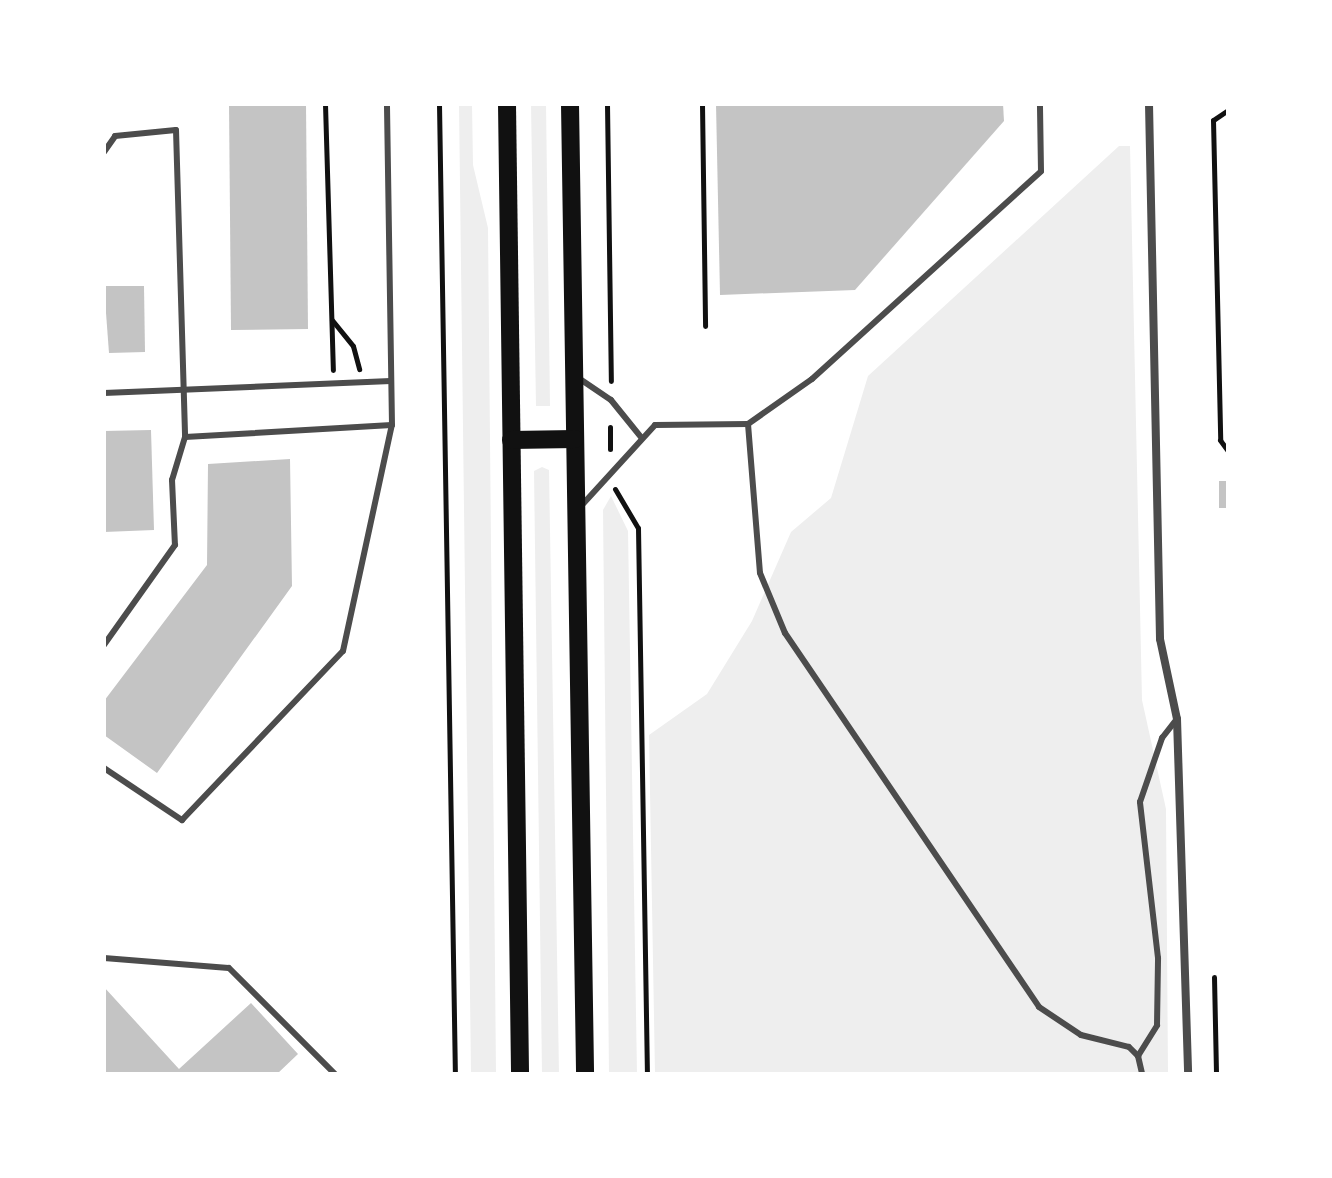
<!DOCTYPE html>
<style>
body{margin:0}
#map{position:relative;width:1332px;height:1178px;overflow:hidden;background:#fff;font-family:"Work Sans",sans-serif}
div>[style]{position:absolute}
.green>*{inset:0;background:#eee}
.building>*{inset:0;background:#c4c4c4}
.path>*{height:5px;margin:-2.5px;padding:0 2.5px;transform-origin:2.5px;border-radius:2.5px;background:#111}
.service>*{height:6px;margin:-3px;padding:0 3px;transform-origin:3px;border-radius:3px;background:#4c4c4c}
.minor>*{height:8px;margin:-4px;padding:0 4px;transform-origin:4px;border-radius:4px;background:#4c4c4c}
.primary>*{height:18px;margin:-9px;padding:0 9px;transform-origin:9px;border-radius:9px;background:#111}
span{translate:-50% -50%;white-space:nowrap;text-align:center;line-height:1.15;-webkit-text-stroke:6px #fff;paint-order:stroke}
.frame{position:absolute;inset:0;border:106px solid #fff;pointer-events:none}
</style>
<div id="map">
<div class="green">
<i style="clip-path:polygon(459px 104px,472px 104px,473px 165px,488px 228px,496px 1074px,471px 1074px)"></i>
<i style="clip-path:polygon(531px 104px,546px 104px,550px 406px,536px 406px)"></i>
<i style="clip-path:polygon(1119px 146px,1130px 146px,1142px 700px,1166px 809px,1168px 1074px,655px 1074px,649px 735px,707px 694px,752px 621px,791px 532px,831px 498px,868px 376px)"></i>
<i style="clip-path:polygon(542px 467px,549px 470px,559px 1074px,542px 1074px,534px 471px)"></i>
<i style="clip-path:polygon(611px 496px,628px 531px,637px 1074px,609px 1074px,603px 510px)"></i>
</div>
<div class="building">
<i style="clip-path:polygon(229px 104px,306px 104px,308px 329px,231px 330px)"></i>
<i style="clip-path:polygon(716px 104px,1003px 104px,1004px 121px,855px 290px,720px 295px)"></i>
<i style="clip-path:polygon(104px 286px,144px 286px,145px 352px,109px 353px)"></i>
<i style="clip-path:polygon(151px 430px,154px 530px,104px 532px,104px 431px)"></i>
<i style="clip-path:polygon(290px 459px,292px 586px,157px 773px,104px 735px,104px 701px,207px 565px,208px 464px)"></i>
<i style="clip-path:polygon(1219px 481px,1228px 481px,1228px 508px,1219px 508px)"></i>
<i style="clip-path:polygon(104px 987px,179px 1069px,251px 1003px,298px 1054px,277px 1074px,104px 1074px)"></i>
</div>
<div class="path">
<i style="left:325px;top:104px;width:266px;rotate:88.3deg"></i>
<i style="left:439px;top:104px;width:970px;rotate:89.06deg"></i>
<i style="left:607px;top:104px;width:277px;rotate:89.2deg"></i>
<i style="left:702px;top:104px;width:222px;rotate:89.2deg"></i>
<i style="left:1228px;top:110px;width:18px;rotate:146deg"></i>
<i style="left:1213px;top:120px;width:320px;rotate:88.7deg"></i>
<i style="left:1220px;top:440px;width:14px;rotate:54deg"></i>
<i style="left:332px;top:320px;width:33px;rotate:51deg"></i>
<i style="left:353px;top:346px;width:24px;rotate:75deg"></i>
<i style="left:610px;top:449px;width:22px;rotate:-90deg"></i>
<i style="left:615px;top:489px;width:45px;rotate:59.5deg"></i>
<i style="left:638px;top:528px;width:546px;rotate:89.06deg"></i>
<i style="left:1214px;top:977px;width:97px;rotate:88.8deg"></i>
</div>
<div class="service">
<i style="left:104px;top:152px;width:19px;rotate:-55deg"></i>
<i style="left:115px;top:136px;width:61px;rotate:-5.6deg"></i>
<i style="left:176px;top:130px;width:307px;rotate:88.3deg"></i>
<i style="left:185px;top:437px;width:45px;rotate:106.8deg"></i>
<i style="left:172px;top:480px;width:65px;rotate:87.4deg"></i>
<i style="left:175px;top:545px;width:123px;rotate:125.4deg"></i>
<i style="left:577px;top:377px;width:41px;rotate:34.1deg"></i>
<i style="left:611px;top:400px;width:48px;rotate:51deg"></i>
<i style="left:104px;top:393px;width:287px;rotate:-2.4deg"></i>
<i style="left:748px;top:424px;width:149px;rotate:85.4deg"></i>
<i style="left:760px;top:573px;width:65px;rotate:67.4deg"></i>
<i style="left:785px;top:633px;width:452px;rotate:55.8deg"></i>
<i style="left:1039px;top:1007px;width:50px;rotate:33.7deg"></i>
<i style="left:1081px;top:1035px;width:49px;rotate:14deg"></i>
<i style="left:1129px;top:1047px;width:13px;rotate:45deg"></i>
<i style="left:1138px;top:1056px;width:18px;rotate:77deg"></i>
<i style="left:185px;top:437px;width:207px;rotate:-3.3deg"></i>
<i style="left:582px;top:505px;width:108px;rotate:-47.6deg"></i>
<i style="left:655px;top:425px;width:93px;rotate:-0.6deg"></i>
<i style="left:748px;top:424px;width:78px;rotate:-35.1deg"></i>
<i style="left:812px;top:379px;width:309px;rotate:-42.2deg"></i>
<i style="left:1041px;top:171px;width:67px;rotate:-90.9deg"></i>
<i style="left:104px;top:768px;width:94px;rotate:33.7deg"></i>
<i style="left:182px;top:820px;width:233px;rotate:-46.4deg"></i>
<i style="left:343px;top:651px;width:231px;rotate:-77.8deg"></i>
<i style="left:392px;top:425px;width:321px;rotate:-90.9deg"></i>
<i style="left:104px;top:958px;width:125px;rotate:4.6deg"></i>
<i style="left:229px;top:968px;width:150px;rotate:45deg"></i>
<i style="left:1138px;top:1056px;width:36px;rotate:-58deg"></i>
<i style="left:1157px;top:1025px;width:67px;rotate:-89.1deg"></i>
<i style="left:1158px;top:958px;width:157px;rotate:-96.6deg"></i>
<i style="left:1140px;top:802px;width:68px;rotate:-71deg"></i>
<i style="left:1162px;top:738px;width:24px;rotate:-52deg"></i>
</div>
<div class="minor">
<i style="left:1149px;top:104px;width:535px;rotate:88.82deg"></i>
<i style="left:1160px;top:639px;width:82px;rotate:78deg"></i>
<i style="left:1177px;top:719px;width:355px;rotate:88.2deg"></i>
</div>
<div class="primary">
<i style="left:507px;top:104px;width:970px;rotate:89.23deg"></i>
<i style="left:570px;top:104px;width:970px;rotate:89.11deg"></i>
<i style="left:511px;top:440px;width:64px;rotate:-0.9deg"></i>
</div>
<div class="frame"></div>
</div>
